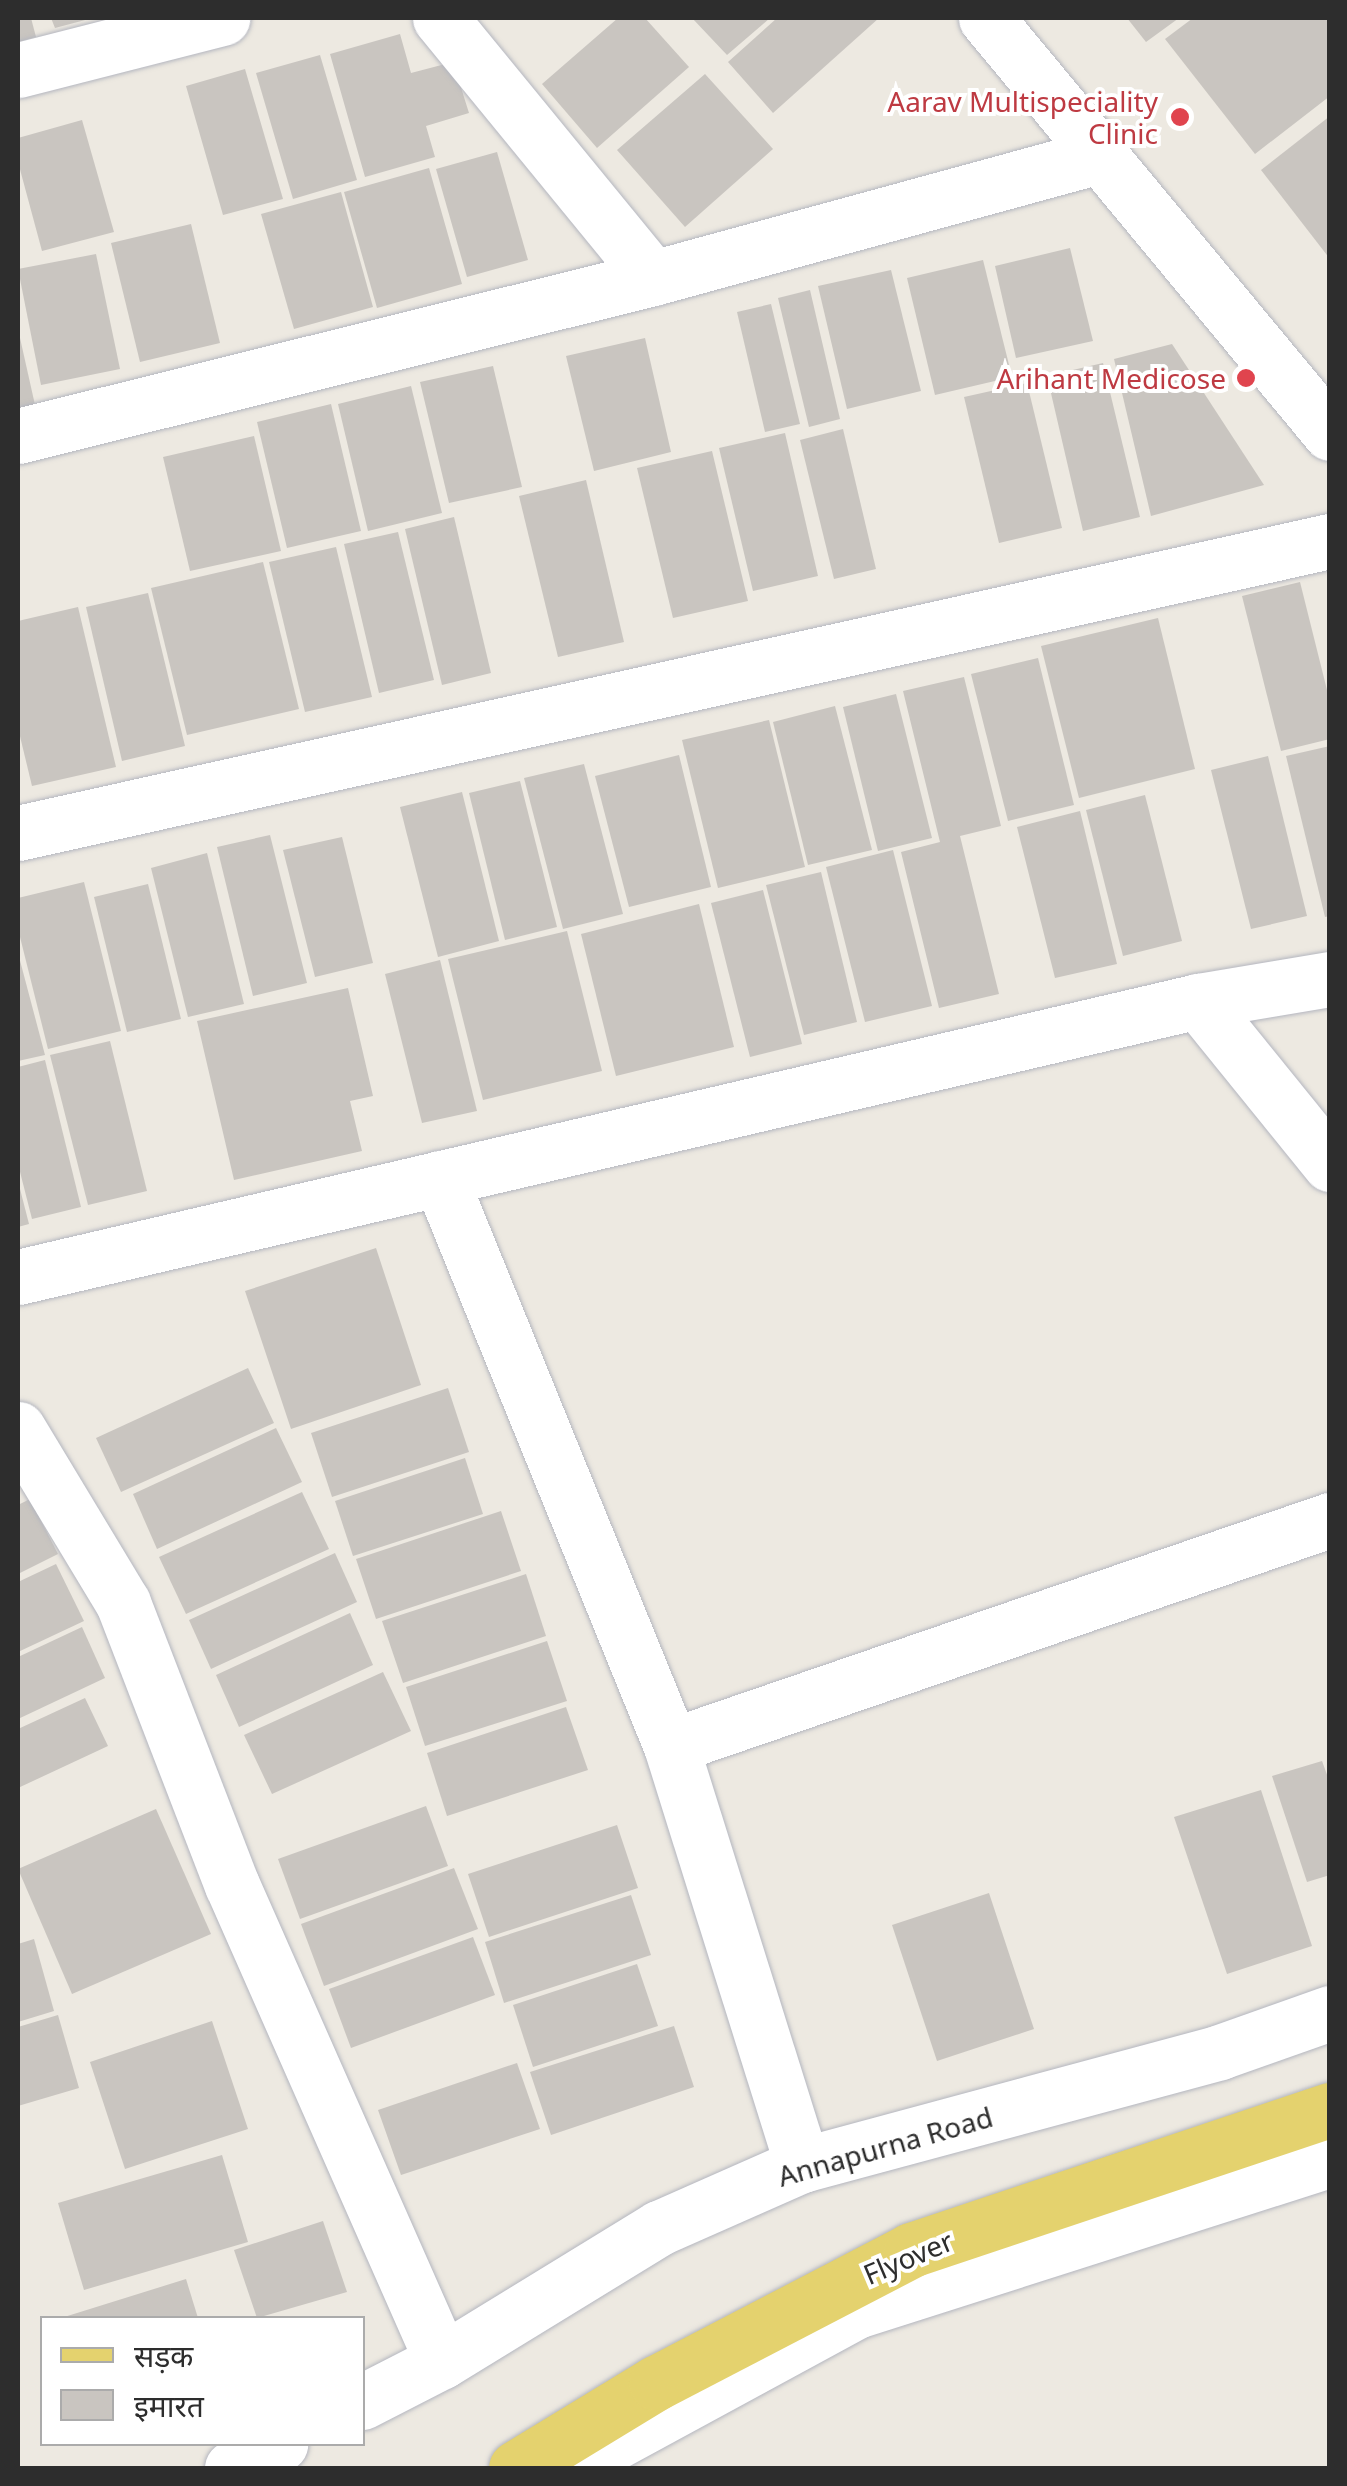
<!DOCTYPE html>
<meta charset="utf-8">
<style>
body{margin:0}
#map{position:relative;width:1347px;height:2486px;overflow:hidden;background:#ede9e1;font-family:"Noto Sans","Noto Sans Devanagari",sans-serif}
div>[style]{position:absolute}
.building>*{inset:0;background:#c9c5c0}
.roads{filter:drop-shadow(0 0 2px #b4b6bf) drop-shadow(0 0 2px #b4b6bf)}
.minor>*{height:55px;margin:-27.5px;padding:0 27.5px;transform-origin:27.5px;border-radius:27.5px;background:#fff}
.major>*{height:55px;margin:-27.5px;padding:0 27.5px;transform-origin:27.5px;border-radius:27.5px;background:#e4d26e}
.dots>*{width:28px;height:28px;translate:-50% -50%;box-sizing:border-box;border:5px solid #fff;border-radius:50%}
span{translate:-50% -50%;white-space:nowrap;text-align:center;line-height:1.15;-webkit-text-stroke:8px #fff;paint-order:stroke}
.health-label{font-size:28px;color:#be3a42}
.right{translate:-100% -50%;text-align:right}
.street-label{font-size:28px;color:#2d2d2d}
.frame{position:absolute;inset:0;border:20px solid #2d2d2d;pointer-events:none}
.legend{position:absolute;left:40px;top:2316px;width:325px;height:130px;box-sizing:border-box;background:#fff;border:2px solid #ababab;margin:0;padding:12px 18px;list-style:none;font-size:30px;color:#2d2d2d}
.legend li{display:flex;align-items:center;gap:20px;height:50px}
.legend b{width:50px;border:2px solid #ababab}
</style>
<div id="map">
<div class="building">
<i style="clip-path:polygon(18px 18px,31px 18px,36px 37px,18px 42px)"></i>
<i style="clip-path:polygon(51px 18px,88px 18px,89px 19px,55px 28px)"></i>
<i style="clip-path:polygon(618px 18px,645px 18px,689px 67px,597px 148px,542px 84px)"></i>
<i style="clip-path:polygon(692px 18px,770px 18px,727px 55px)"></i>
<i style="clip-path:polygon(777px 18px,879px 18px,773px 113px,728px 62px)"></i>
<i style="clip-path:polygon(1127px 18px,1179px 18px,1146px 42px)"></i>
<i style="clip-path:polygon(1193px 18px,1330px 18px,1330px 96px,1255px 154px,1165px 39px)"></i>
<i style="clip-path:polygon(400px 34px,411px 73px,453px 62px,469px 113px,426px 126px,435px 157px,365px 177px,330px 54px)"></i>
<i style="clip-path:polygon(320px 55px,357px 180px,293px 199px,256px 73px)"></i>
<i style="clip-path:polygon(245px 69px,283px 199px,223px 215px,186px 86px)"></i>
<i style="clip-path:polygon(705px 74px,773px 149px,685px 227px,617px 150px)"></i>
<i style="clip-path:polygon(1330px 116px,1330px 259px,1261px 170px)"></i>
<i style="clip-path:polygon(82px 120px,114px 232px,42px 251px,18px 162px,18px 138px)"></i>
<i style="clip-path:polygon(497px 152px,528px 260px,467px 277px,436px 169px)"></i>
<i style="clip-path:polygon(429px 168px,462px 284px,377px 308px,344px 192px)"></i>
<i style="clip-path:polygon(341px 192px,373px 307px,294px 329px,261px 214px)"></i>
<i style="clip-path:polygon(191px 224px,220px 343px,140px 362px,111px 243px)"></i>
<i style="clip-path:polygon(1070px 248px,1093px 341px,1016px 358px,995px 266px)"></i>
<i style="clip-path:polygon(96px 254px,120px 369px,41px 385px,18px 269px)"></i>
<i style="clip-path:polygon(983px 260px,1012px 377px,935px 395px,907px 278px)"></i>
<i style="clip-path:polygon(891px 270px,921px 391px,847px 409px,818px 286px)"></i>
<i style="clip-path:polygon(810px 290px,840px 419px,809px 427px,778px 298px)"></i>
<i style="clip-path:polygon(771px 304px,800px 424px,765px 432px,737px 312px)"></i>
<i style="clip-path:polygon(18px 329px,35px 405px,18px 409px)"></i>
<i style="clip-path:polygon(645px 338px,671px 452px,594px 471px,566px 356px)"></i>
<i style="clip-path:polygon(1172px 344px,1264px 485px,1151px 516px,1114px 359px)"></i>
<i style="clip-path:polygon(1103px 363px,1140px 517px,1083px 531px,1047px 376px)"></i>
<i style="clip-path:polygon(493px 366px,522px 487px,449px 503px,420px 382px)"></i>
<i style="clip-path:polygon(1027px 383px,1062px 528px,999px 543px,964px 397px)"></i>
<i style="clip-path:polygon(411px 386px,442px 513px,368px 531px,338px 404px)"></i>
<i style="clip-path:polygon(331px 404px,361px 531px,287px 548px,257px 422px)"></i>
<i style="clip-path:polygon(843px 429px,876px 569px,834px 579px,800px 440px)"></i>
<i style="clip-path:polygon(785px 433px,818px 576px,753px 591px,719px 448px)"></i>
<i style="clip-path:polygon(254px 436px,281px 551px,190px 571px,163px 457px)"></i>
<i style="clip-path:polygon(712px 451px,748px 601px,673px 618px,637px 468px)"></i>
<i style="clip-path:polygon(586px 480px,624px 642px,558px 657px,519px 496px)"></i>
<i style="clip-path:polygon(454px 517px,491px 673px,442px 685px,405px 529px)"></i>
<i style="clip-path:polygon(398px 532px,434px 680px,379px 693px,344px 544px)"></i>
<i style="clip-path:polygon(336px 547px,372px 697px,305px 712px,269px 562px)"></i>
<i style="clip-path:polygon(263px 562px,299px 709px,187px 735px,151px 588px)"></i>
<i style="clip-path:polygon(1300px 582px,1330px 702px,1330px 739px,1281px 751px,1242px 596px)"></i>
<i style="clip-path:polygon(148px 593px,185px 746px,122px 761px,86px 607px)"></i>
<i style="clip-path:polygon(78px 607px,116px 767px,32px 786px,18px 728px,18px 621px)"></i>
<i style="clip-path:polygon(1158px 618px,1195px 769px,1079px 798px,1041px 646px)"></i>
<i style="clip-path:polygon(1038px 658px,1074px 805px,1008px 821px,971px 674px)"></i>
<i style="clip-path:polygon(964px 677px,1001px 826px,960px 836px,999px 994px,939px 1008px,901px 852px,940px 842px,903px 691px)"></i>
<i style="clip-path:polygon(896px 694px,932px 838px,878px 851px,843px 707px)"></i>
<i style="clip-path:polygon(835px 706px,872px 850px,808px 865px,773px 722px)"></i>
<i style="clip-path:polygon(769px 720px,805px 867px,718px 888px,682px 740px)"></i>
<i style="clip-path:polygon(1330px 746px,1330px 916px,1325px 917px,1286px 756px)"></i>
<i style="clip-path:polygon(679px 755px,711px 887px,629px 907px,595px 776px)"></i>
<i style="clip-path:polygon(1268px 756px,1307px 916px,1251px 929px,1211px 770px)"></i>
<i style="clip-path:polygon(584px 764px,623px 914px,563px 929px,524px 778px)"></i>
<i style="clip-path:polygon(520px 781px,557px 927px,505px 940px,469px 793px)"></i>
<i style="clip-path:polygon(462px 792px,499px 941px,438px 957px,400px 807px)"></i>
<i style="clip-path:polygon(1145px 795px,1182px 941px,1123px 956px,1086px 810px)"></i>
<i style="clip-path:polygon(1080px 811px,1117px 964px,1055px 978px,1017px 827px)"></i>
<i style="clip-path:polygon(270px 835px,307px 983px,253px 996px,217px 847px)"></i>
<i style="clip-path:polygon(342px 837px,373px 963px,315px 977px,283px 850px)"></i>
<i style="clip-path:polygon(893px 850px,932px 1006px,865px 1022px,826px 867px)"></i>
<i style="clip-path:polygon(207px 853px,244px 1004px,188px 1017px,151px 868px)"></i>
<i style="clip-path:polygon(821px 872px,857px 1022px,804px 1035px,766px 885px)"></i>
<i style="clip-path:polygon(84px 882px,121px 1031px,48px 1049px,18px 929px,18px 898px)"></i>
<i style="clip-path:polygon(148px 884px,181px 1019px,127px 1032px,94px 897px)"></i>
<i style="clip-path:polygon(763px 890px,802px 1044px,750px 1057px,711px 903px)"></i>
<i style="clip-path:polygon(699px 904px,734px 1047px,616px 1076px,581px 934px)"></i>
<i style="clip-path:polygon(567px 931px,602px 1071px,483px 1100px,448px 959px)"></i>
<i style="clip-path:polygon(18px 953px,45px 1055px,18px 1061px)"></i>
<i style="clip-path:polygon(440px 960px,477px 1111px,422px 1123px,385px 974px)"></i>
<i style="clip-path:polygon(348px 988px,373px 1096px,350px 1101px,362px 1151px,234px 1180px,197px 1021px)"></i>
<i style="clip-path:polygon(110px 1041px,147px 1191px,88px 1205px,50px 1055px)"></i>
<i style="clip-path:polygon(45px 1060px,81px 1207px,32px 1219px,18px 1164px,18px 1067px)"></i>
<i style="clip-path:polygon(19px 1185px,29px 1224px,18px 1227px,18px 1186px)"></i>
<i style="clip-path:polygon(376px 1248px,421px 1385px,291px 1429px,245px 1291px)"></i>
<i style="clip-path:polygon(248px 1368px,274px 1423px,121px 1492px,96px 1438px)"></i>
<i style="clip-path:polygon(448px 1388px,469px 1452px,332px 1497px,311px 1433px)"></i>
<i style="clip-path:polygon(276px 1428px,302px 1482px,157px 1549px,133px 1494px)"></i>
<i style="clip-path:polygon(465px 1458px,483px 1514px,353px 1556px,335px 1501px)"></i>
<i style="clip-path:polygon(302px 1492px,329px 1549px,186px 1614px,159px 1557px)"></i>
<i style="clip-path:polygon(30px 1499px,58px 1554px,18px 1574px,18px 1505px)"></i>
<i style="clip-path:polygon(501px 1511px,521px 1571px,376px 1619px,356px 1559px)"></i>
<i style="clip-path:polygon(335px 1553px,357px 1602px,211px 1669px,189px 1620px)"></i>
<i style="clip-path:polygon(56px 1564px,84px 1621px,18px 1652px,18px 1582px)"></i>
<i style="clip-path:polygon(526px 1574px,546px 1636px,403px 1683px,382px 1621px)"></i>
<i style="clip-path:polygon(350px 1613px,373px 1665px,239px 1727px,216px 1675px)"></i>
<i style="clip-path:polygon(82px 1627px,105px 1678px,18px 1719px,18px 1657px)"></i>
<i style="clip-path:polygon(547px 1641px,567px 1701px,425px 1746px,406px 1687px)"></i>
<i style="clip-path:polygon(383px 1672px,411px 1731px,272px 1794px,244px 1735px)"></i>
<i style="clip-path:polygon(85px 1698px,108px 1746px,18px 1788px,18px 1729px)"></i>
<i style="clip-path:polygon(566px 1707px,588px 1770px,447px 1816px,427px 1753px)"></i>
<i style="clip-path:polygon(1322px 1761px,1330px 1783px,1330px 1875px,1307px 1882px,1272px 1776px)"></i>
<i style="clip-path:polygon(1261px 1790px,1312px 1946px,1227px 1974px,1174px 1817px)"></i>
<i style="clip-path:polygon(426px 1806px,448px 1866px,300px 1919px,278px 1859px)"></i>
<i style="clip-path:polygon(156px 1809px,211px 1934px,72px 1994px,18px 1869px)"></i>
<i style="clip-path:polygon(617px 1825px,638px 1888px,489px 1937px,468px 1874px)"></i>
<i style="clip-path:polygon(454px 1868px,478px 1929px,324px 1986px,301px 1924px)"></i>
<i style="clip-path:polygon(989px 1893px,1034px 2029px,937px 2061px,892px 1925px)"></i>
<i style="clip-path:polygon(631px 1895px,651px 1955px,504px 2003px,485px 1942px)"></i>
<i style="clip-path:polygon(473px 1937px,495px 1995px,351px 2048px,329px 1989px)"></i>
<i style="clip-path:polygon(34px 1939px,54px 2011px,18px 2022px,18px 1944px)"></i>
<i style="clip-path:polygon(637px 1964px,658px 2026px,533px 2067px,513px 2005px)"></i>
<i style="clip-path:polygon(58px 2015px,79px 2088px,18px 2106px,18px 2027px)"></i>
<i style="clip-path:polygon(212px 2021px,248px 2129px,125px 2169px,90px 2062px)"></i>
<i style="clip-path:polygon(674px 2026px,694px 2087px,551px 2135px,530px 2072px)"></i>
<i style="clip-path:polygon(517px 2063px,540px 2129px,401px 2175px,378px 2110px)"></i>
<i style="clip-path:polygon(222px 2155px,248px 2242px,84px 2290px,58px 2203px)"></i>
<i style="clip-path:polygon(323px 2221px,347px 2292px,257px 2318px,234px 2250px)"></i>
<i style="clip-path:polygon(186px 2279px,198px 2318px,61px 2318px)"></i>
</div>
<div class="roads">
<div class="minor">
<i style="left:440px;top:18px;width:336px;rotate:50.7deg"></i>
<i style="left:986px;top:18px;width:539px;rotate:50.34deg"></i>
<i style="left:18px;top:70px;width:211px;rotate:-14.3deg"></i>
<i style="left:18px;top:436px;width:654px;rotate:-13.97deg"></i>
<i style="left:653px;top:278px;width:463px;rotate:-15.3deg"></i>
<i style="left:18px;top:833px;width:1344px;rotate:-12.55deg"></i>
<i style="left:1198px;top:1001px;width:210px;rotate:51deg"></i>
<i style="left:440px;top:1178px;width:613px;rotate:67.87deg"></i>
<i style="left:671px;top:1746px;width:439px;rotate:72.6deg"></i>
<i style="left:18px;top:1277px;width:1212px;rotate:-13.16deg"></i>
<i style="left:1198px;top:1001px;width:134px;rotate:-9.5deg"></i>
<i style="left:18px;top:1429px;width:203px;rotate:58.9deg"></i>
<i style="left:123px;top:1603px;width:302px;rotate:68.9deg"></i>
<i style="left:232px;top:1885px;width:520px;rotate:66.19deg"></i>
<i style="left:671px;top:1746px;width:697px;rotate:-18.93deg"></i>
<i style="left:362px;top:2402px;width:90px;rotate:-27.1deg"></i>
<i style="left:442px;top:2361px;width:255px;rotate:-31.5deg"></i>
<i style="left:659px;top:2228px;width:156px;rotate:-23.8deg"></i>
<i style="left:802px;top:2165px;width:433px;rotate:-15.1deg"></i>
<i style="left:1220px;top:2052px;width:117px;rotate:-19.5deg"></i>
<i style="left:232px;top:2468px;width:54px;rotate:-26.6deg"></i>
<i style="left:567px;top:2468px;width:329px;rotate:-28.5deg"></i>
<i style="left:856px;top:2311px;width:497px;rotate:-17.7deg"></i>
</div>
<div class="major">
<i style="left:516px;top:2468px;width:164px;rotate:-31.3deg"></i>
<i style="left:656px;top:2383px;width:288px;rotate:-27.5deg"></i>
<i style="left:911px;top:2250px;width:442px;rotate:-18.5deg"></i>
</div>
</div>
<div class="dots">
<i style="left:1180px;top:117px;background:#e0444e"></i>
<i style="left:1246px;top:378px;background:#e0444e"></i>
</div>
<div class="health-label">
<span class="right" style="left:1158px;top:117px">Aarav Multispeciality<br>Clinic</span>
<span class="right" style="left:1226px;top:378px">Arihant Medicose</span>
</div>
<div class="street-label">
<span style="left:885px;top:2146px;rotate:-16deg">Annapurna Road</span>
<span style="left:908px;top:2257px;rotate:-23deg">Flyover</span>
</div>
<div class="frame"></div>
<ul class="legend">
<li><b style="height:12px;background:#e4d26e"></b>सड़क</li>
<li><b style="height:28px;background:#c9c5c0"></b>इमारत</li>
</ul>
</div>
